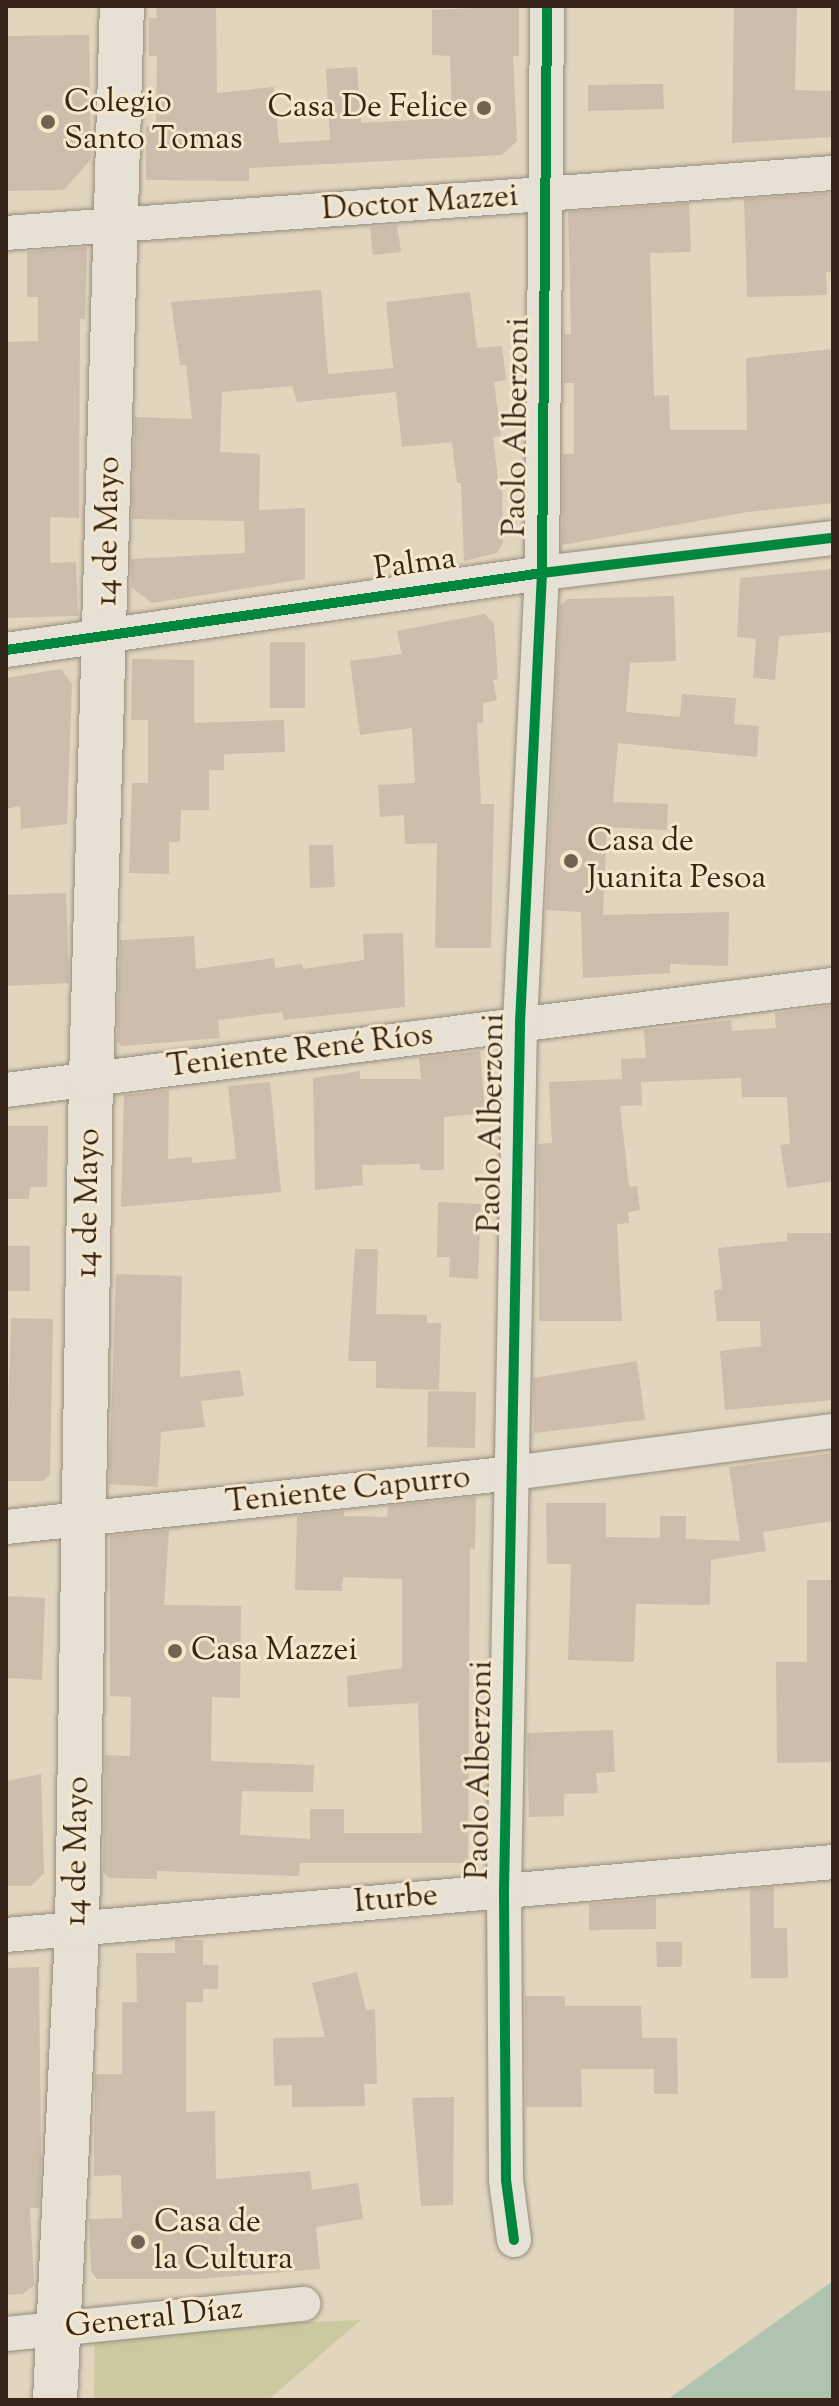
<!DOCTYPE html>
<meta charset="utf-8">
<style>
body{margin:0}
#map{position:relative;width:839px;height:2406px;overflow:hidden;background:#e1d5be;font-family:"Sorts Mill Goudy",serif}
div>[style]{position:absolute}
.green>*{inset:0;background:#ccc9a1}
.water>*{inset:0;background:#b0c3ae}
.building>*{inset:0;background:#ccbdac}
.roads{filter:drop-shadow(0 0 2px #968c7e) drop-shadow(0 0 2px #968c7e)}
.minor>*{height:34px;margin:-17px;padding:0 17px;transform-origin:17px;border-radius:17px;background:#e6e0d5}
.secondary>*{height:44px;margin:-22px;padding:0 22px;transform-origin:22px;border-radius:22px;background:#e6e0d5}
.cycleway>*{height:10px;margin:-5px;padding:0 5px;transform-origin:5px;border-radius:5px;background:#00873e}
.dots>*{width:22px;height:22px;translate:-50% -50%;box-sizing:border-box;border:4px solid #f5e7cb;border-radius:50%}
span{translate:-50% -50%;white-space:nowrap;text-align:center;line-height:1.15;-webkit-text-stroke:6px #f5e7cb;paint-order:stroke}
.poi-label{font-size:32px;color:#362419}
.left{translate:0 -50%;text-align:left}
.right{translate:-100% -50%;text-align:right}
.street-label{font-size:32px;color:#362419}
.frame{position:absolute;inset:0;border:8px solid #362419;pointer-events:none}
</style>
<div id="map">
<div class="green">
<i style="clip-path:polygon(361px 2320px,268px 2400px,94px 2400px,95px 2330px)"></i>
</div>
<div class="water">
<i style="clip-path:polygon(833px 2281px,833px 2400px,667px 2400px,700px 2376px)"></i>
</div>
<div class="building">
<i style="clip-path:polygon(156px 6px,216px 6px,217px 93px,274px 87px,279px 143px,330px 140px,326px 69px,357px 67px,361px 123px,452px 118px,450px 56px,432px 55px,432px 10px,519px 6px,519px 56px,513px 56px,517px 141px,502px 155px,249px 168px,249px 181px,146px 180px,146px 126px,156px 126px,157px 56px,149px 56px,149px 18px,157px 18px)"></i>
<i style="clip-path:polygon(734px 6px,797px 6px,795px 90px,833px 91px,833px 137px,732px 143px)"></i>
<i style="clip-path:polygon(89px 35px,91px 159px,64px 190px,6px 191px,6px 36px)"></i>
<i style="clip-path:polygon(663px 84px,664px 109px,588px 111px,588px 85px)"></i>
<i style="clip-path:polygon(833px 193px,833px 272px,826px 272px,827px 295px,747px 297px,744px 199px)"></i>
<i style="clip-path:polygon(689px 203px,691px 252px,650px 253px,654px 396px,669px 395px,670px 430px,747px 430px,746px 358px,833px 349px,833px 503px,748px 512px,562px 545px,563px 454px,574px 454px,574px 383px,564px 383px,564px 334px,571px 334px,568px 212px)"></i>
<i style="clip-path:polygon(397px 225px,401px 252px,373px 255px,370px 227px)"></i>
<i style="clip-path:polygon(87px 247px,85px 319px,80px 319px,79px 518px,50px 517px,50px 563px,76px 562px,78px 616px,6px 618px,7px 342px,38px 341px,38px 297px,27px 297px,27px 252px)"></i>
<i style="clip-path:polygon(321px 290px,328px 374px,393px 368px,386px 302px,470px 292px,477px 348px,502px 346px,506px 380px,494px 382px,501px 436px,493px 437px,498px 481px,502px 481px,503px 542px,497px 553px,464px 561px,461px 483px,457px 483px,452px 442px,402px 447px,396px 392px,297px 402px,292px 386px,222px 392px,220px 452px,260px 454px,259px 510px,305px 508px,305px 579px,152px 603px,131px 587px,131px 559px,245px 553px,244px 521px,132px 519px,135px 417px,192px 419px,186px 365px,180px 365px,171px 302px)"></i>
<i style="clip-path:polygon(833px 569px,833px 632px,779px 636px,775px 680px,753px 678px,756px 639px,737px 637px,740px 578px)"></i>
<i style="clip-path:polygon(674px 596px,676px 661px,630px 663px,626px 712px,680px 717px,682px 694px,736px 698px,734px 724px,759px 726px,757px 757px,618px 743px,613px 802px,668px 804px,667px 830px,607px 827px,603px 915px,729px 912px,728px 966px,670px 964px,670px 973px,583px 978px,581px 912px,546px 910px,560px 606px,567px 599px)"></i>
<i style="clip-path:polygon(484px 614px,494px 623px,498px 679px,493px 680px,497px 700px,483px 703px,483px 723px,477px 723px,481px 804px,494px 804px,491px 948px,435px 948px,437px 843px,405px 844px,404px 815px,380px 817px,378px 785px,415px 783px,412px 728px,360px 735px,350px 661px,402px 654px,397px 631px)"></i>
<i style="clip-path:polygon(270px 642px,305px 642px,305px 708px,270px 708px)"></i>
<i style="clip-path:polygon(132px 659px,194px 660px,194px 723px,284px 720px,285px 752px,224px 754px,224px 770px,209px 770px,209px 810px,181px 810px,180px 842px,169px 842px,169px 874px,129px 873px,132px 783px,148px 783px,148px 720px,131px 720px)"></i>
<i style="clip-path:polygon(61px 669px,72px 684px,67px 824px,21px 829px,20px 806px,6px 809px,6px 678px)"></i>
<i style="clip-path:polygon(309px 845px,333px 845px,335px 887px,310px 888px)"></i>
<i style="clip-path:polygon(66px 893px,69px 983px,6px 986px,6px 895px)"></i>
<i style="clip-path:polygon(403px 933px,405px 1007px,284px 1020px,282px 1012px,218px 1020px,220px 1038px,122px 1046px,117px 1041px,120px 940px,194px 936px,196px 969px,274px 958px,275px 968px,302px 964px,303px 969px,364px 960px,363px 934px)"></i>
<i style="clip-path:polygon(833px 1005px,833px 1181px,787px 1188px,780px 1145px,790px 1144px,787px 1097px,742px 1097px,741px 1078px,641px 1082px,642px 1105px,620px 1106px,629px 1187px,637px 1186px,640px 1210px,628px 1212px,629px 1223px,617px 1224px,622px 1321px,539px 1321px,538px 1144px,552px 1143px,549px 1082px,622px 1079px,621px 1059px,646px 1058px,644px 1030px,731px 1020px,732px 1031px,776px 1028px,775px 1013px)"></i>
<i style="clip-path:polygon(480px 1051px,485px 1113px,444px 1117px,444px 1170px,420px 1170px,420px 1164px,362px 1165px,363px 1185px,315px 1190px,313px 1078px,360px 1071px,360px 1079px,421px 1079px,419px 1058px)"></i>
<i style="clip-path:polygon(270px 1082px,281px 1192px,121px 1207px,124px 1095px,169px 1090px,168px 1159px,192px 1157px,192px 1163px,236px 1159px,228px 1086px)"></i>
<i style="clip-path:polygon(6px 1126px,48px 1126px,47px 1187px,30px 1187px,29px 1199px,6px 1199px)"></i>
<i style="clip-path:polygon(438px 1202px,481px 1204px,478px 1279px,449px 1277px,450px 1257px,437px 1257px)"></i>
<i style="clip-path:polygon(787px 1233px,833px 1233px,833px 1400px,725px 1410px,720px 1351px,761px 1346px,760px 1321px,717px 1321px,714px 1291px,722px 1289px,718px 1248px,787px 1241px)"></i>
<i style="clip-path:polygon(6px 1246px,30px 1246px,30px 1291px,6px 1291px)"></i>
<i style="clip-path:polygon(355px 1249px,378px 1249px,376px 1314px,427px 1315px,427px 1323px,441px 1323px,439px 1390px,376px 1388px,376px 1361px,348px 1361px)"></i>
<i style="clip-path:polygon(116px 1274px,182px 1276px,180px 1377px,240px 1370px,244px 1396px,201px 1401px,205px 1427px,161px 1432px,158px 1487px,109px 1484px)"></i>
<i style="clip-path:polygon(11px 1318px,53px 1319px,50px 1475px,43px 1481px,6px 1481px)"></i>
<i style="clip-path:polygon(637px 1361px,645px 1420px,534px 1433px,533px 1378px)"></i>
<i style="clip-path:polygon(428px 1391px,476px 1392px,475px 1448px,427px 1447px)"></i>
<i style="clip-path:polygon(833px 1453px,833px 1521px,763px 1532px,766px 1551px,711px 1560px,710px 1605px,636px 1604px,634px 1662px,568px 1660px,571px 1564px,547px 1564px,546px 1503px,606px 1503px,606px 1537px,660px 1538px,660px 1516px,686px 1516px,686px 1539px,740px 1541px,729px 1467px)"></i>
<i style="clip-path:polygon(476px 1497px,475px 1549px,470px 1548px,468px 1863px,300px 1863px,299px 1876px,157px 1871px,157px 1879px,109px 1878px,103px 1872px,105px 1755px,130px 1756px,131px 1697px,110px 1696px,110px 1536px,169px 1530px,164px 1605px,241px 1606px,240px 1698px,212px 1697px,211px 1761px,314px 1765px,313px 1792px,242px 1791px,240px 1835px,310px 1839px,310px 1809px,344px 1809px,344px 1833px,422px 1833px,418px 1703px,348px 1707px,347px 1676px,402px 1668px,402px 1579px,343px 1577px,342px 1591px,295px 1590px,297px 1516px,344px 1511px,344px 1516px,387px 1517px,388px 1506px)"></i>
<i style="clip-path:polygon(807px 1580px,833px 1580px,833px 1762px,777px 1763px,776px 1662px,807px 1662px)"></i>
<i style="clip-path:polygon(6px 1596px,45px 1598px,42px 1680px,6px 1678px)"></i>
<i style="clip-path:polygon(613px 1730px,615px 1772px,596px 1773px,598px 1793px,564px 1794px,564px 1816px,529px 1817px,527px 1733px)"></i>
<i style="clip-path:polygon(41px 1774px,44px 1873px,31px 1886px,6px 1886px,6px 1781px)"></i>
<i style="clip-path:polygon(774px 1887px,774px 1928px,787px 1928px,788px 1978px,751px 1978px,750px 1889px)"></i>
<i style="clip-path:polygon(656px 1898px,656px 1929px,589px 1930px,589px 1904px)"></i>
<i style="clip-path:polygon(175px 1940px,203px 1940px,203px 1965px,218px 1965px,218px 1989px,203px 1989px,203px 2002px,186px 2002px,186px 2112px,215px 2111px,216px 2179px,310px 2171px,312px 2190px,358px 2183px,363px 2219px,316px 2227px,320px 2269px,199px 2279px,97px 2279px,91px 2271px,89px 2219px,122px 2218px,121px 2175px,94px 2176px,95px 2074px,122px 2074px,122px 2002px,137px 2002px,136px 1953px,175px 1953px)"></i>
<i style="clip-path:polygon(656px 1942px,682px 1942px,682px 1967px,657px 1967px)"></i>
<i style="clip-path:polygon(39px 1967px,41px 2163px,39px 2208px,30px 2208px,34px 2285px,23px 2294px,6px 2295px,6px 1968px)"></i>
<i style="clip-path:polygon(357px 1972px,366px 2010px,375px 2009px,377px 2084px,364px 2084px,365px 2106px,292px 2107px,292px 2085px,274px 2086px,273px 2038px,325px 2037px,312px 1983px)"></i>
<i style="clip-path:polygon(525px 1996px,565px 1996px,565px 2006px,641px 2006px,642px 2038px,677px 2038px,678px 2094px,654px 2094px,654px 2069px,581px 2069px,582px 2107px,526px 2107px)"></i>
<i style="clip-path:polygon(454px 2097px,453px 2205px,421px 2206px,412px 2098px)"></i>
</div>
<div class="roads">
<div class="minor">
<i style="left:6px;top:233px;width:829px;rotate:-4.15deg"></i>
<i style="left:6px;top:650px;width:542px;rotate:-8.17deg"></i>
<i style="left:542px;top:573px;width:293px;rotate:-6.9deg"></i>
<i style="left:6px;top:1090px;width:834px;rotate:-7.24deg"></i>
<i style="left:6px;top:1527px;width:510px;rotate:-6.08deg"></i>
<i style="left:513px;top:1473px;width:323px;rotate:-7.5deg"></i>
<i style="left:6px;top:1935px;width:830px;rotate:-5.04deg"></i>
<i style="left:514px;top:2240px;width:61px;rotate:-97.6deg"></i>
<i style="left:506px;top:2180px;width:289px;rotate:-90.4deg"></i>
<i style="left:504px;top:1891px;width:868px;rotate:-88.94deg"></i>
<i style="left:520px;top:1023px;width:451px;rotate:-87.2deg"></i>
<i style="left:542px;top:573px;width:567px;rotate:-89.49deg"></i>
<i style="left:6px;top:2334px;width:299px;rotate:-5.8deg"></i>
</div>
<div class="secondary">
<i style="left:55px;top:2400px;width:473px;rotate:-87.3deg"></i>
<i style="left:77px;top:1928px;width:849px;rotate:-89.06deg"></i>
<i style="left:91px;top:1079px;width:1073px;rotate:-88.35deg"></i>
</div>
</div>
<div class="cycleway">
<i style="left:6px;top:650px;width:542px;rotate:-8.17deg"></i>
<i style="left:542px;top:573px;width:293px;rotate:-6.9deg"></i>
<i style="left:514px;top:2240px;width:61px;rotate:-97.6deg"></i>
<i style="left:506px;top:2180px;width:289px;rotate:-90.4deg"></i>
<i style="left:504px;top:1891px;width:868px;rotate:-88.94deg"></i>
<i style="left:520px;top:1023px;width:451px;rotate:-87.2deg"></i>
<i style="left:542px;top:573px;width:567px;rotate:-89.49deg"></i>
</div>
<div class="dots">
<i style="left:484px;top:108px;background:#726253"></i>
<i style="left:48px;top:122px;background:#726253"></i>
<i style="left:571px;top:861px;background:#726253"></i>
<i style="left:175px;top:1651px;background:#726253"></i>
<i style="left:138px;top:2242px;background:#726253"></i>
</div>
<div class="poi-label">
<span class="left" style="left:64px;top:122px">Colegio<br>Santo Tomas</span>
<span class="right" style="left:468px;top:108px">Casa De Felice</span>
<span class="left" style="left:587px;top:861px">Casa de<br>Juanita Pesoa</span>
<span class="left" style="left:191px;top:1651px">Casa Mazzei</span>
<span class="left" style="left:154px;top:2242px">Casa de<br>la Cultura</span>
</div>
<div class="street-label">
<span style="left:420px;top:204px;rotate:-4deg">Doctor Mazzei</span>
<span style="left:518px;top:427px;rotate:-89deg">Paolo Alberzoni</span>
<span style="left:109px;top:531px;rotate:-89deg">14 de Mayo</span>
<span style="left:415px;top:565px;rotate:-8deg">Palma</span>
<span style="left:300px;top:1052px;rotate:-7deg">Teniente René Ríos</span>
<span style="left:493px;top:1123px;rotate:-89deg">Paolo Alberzoni</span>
<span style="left:89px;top:1203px;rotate:-89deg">14 de Mayo</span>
<span style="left:348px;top:1491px;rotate:-6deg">Teniente Capurro</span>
<span style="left:481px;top:1770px;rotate:-89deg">Paolo Alberzoni</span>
<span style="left:78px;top:1851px;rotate:-89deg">14 de Mayo</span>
<span style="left:396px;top:1900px;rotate:-5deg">Iturbe</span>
<span style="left:154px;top:2319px;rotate:-6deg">General Díaz</span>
</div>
<div class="frame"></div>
</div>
